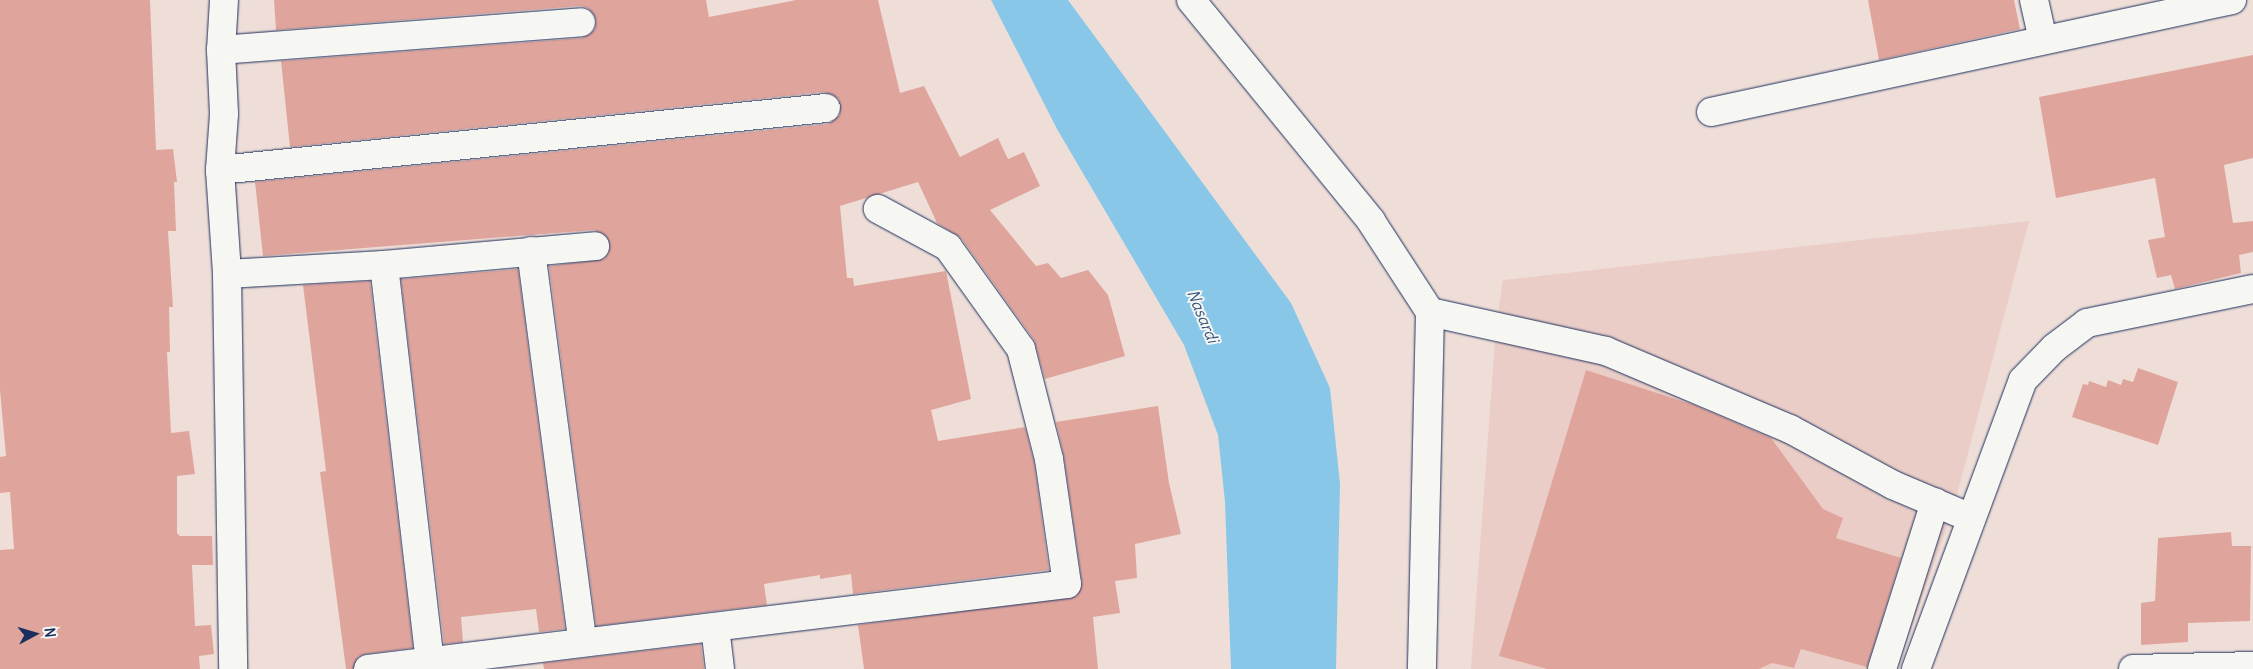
<!DOCTYPE html>
<style>
body{margin:0}
#map{position:relative;width:2253px;height:669px;overflow:hidden;background:#efded8;font-family:Delius,sans-serif}
div>[style]{position:absolute}
.built>*{inset:0;background:#eacdc6}
.water>*{inset:0;background:#89c7e9}
.building>*{inset:0;background:#dfa59d}
.roads{filter:drop-shadow(0 0 1px #1b2f5e) drop-shadow(0 0 1px #1b2f5e)}
.minor>*{height:28px;margin:-14px;padding:0 14px;transform-origin:14px;border-radius:14px;background:#f6f6f2}
span{translate:-50% -50%;white-space:nowrap;text-align:center;line-height:1.15;-webkit-text-stroke:4px #f6f6f2;paint-order:stroke}
.water-label{font-size:16px;color:#365581;font-style:italic}
.north{position:absolute;left:10px;top:609px;width:50px;height:50px;-webkit-text-stroke:4px #f6f6f2;paint-order:stroke;rotate:84deg;font-size:14px;font-weight:700;line-height:20px;text-align:center;color:#1b2f5e}
.north::after{content:'';display:block;margin:auto;width:18px;height:22px;background:#1b2f5e;clip-path:polygon(50% 0,100% 100%,50% 72%,0 100%)}
</style>
<div id="map">
<div class="built">
<i style="clip-path:polygon(2029px 221px,1953px 510px,1897px 669px,1471px 669px,1496px 327px,1503px 280px)"></i>
</div>
<div class="water">
<i style="clip-path:polygon(991px 0,1068px 0,1291px 303px,1330px 388px,1340px 484px,1336px 669px,1231px 669px,1225px 502px,1218px 435px,1184px 345px,1057px 129px)"></i>
</div>
<div class="building">
<i style="clip-path:polygon(0 0,150px 0,156px 150px,173px 149px,177px 182px,174px 182px,176px 231px,168px 231px,173px 307px,169px 307px,170px 352px,167px 352px,171px 433px,189px 431px,195px 474px,177px 476px,177px 533px,180px 536px,212px 536px,213px 565px,192px 565px,195px 626px,211px 625px,214px 654px,199px 656px,200px 669px,0 669px,0 550px,14px 549px,10px 492px,0 493px,0 457px,6px 456px,0 390px)"></i>
<i style="clip-path:polygon(274px 0,706px 0,709px 17px,796px 0,878px 0,900px 93px,924px 86px,960px 157px,998px 138px,1008px 159px,1024px 152px,1040px 186px,990px 210px,1036px 266px,1048px 263px,1061px 278px,1088px 270px,1108px 295px,1125px 356px,1045px 379px,1034px 340px,961px 238px,937px 223px,918px 182px,840px 206px,847px 278px,853px 278px,854px 286px,946px 271px,971px 399px,931px 410px,938px 441px,1025px 427px,1034px 462px,1049px 570px,853px 594px,851px 574px,820px 579px,820px 575px,764px 584px,767px 605px,596px 626px,549px 266px,604px 259px,609px 252px,607px 237px,594px 230px,263px 256px,255px 182px,828px 124px,840px 115px,839px 99px,824px 92px,290px 147px,281px 61px,582px 38px,595px 29px,596px 20px,588px 8px,580px 6px,276px 30px)"></i>
<i style="clip-path:polygon(1868px 0,2014px 0,2020px 29px,1879px 60px)"></i>
<i style="clip-path:polygon(2253px 55px,2253px 158px,2224px 165px,2233px 223px,2253px 221px,2253px 252px,2239px 255px,2241px 273px,2175px 289px,2171px 275px,2157px 278px,2148px 240px,2165px 237px,2155px 178px,2056px 198px,2039px 97px)"></i>
<i style="clip-path:polygon(518px 269px,565px 629px,539px 632px,536px 609px,461px 617px,463px 642px,444px 644px,401px 279px)"></i>
<i style="clip-path:polygon(370px 281px,413px 648px,366px 654px,358px 657px,353px 669px,346px 669px,320px 472px,326px 471px,303px 285px)"></i>
<i style="clip-path:polygon(2138px 368px,2178px 382px,2158px 445px,2072px 417px,2083px 384px,2088px 385px,2089px 381px,2106px 387px,2108px 380px,2121px 385px,2123px 379px,2133px 382px)"></i>
<i style="clip-path:polygon(1586px 370px,1694px 405px,1771px 438px,1823px 509px,1843px 518px,1836px 538px,1901px 558px,1867px 667px,1801px 649px,1794px 668px,1772px 663px,1759px 669px,1547px 669px,1499px 656px)"></i>
<i style="clip-path:polygon(1158px 406px,1169px 483px,1181px 534px,1135px 544px,1137px 578px,1115px 581px,1120px 613px,1093px 617px,1098px 669px,864px 669px,858px 625px,1077px 596px,1082px 582px,1064px 457px,1056px 422px)"></i>
<i style="clip-path:polygon(2231px 532px,2232px 546px,2251px 546px,2250px 621px,2188px 623px,2188px 642px,2141px 645px,2141px 603px,2155px 601px,2158px 538px)"></i>
<i style="clip-path:polygon(701px 644px,704px 669px,544px 669px,543px 663px)"></i>
</div>
<div class="roads">
<div class="minor">
<i style="left:224px;top:0;width:50px;rotate:93.4deg"></i>
<i style="left:221px;top:50px;width:64px;rotate:87.3deg"></i>
<i style="left:224px;top:114px;width:56px;rotate:94.1deg"></i>
<i style="left:220px;top:170px;width:104px;rotate:86.1deg"></i>
<i style="left:227px;top:274px;width:395px;rotate:89.1deg"></i>
<i style="left:1191px;top:0;width:285px;rotate:50.8deg"></i>
<i style="left:1371px;top:221px;width:108px;rotate:57deg"></i>
<i style="left:1430px;top:312px;width:357px;rotate:91.3deg"></i>
<i style="left:2034px;top:0;width:41px;rotate:77.3deg"></i>
<i style="left:221px;top:50px;width:361px;rotate:-4.4deg"></i>
<i style="left:1711px;top:112px;width:533px;rotate:-12.13deg"></i>
<i style="left:220px;top:170px;width:609px;rotate:-5.84deg"></i>
<i style="left:531px;top:251px;width:393px;rotate:82.5deg"></i>
<i style="left:384px;top:265px;width:398px;rotate:83.4deg"></i>
<i style="left:227px;top:274px;width:157px;rotate:-3.3deg"></i>
<i style="left:384px;top:265px;width:212px;rotate:-5.1deg"></i>
<i style="left:1430px;top:312px;width:180px;rotate:12.5deg"></i>
<i style="left:1606px;top:351px;width:200px;rotate:23deg"></i>
<i style="left:1790px;top:429px;width:117px;rotate:28.5deg"></i>
<i style="left:1893px;top:485px;width:85px;rotate:22.9deg"></i>
<i style="left:715px;top:627px;width:42px;rotate:83.2deg"></i>
<i style="left:368px;top:669px;width:704px;rotate:-6.93deg"></i>
<i style="left:1067px;top:584px;width:126px;rotate:-98.2deg"></i>
<i style="left:1049px;top:459px;width:114px;rotate:-104.3deg"></i>
<i style="left:1021px;top:349px;width:125px;rotate:-125.6deg"></i>
<i style="left:948px;top:247px;width:80px;rotate:-151.5deg"></i>
<i style="left:1882px;top:669px;width:175px;rotate:-72.4deg"></i>
<i style="left:1916px;top:669px;width:308px;rotate:-69.7deg"></i>
<i style="left:2023px;top:380px;width:45px;rotate:-45.9deg"></i>
<i style="left:2054px;top:348px;width:41px;rotate:-37.1deg"></i>
<i style="left:2087px;top:323px;width:169px;rotate:-11.6deg"></i>
<i style="left:2133px;top:669px;width:120px;rotate:-1.4deg"></i>
</div>
</div>
<div class="water-label">
<span style="left:1203px;top:316px;rotate:67deg">Nasardi</span>
</div>
<div class="north">N</div>
</div>
